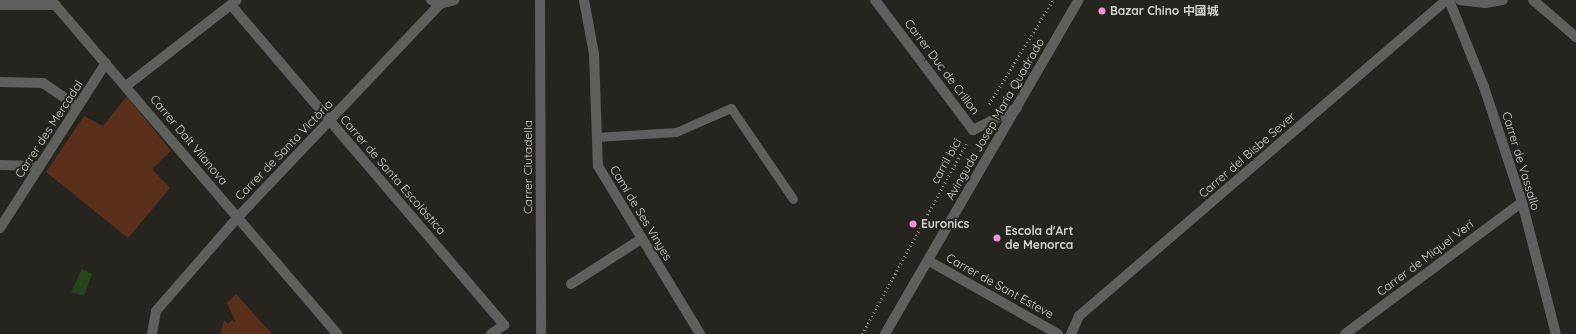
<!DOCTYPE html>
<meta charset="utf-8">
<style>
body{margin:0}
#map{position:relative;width:1576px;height:334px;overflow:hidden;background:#26241e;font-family:Quicksand,"Noto Sans SC",sans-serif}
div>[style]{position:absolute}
.green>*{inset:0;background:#5b301a}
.water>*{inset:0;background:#25461b}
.path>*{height:2.5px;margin-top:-1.25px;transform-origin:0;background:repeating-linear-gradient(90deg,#85847f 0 1px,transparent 0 4px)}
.service>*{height:9px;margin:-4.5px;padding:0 4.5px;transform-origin:4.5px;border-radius:4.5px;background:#5f605d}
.minor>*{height:10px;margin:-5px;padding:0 5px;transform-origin:5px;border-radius:5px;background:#5f605d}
.tertiary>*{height:10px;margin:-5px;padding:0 5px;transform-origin:5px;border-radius:5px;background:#5f605d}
.dots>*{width:11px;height:11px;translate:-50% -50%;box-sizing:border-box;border:2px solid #26241e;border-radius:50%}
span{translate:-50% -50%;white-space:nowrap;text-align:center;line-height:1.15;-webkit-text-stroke:4px #26241e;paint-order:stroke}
.poi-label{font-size:12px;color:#d3d2ce;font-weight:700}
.left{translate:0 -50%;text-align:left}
.street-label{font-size:12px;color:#d3d2ce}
</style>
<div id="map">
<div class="green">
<i style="clip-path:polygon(127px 96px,171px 151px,152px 169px,170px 188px,128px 238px,46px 172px,84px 116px,103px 126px)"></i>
<i style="clip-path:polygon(236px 294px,272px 334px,220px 334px,224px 320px,228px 324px,232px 320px,236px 323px,227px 303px)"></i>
</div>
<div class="water">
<i style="clip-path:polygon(82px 269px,92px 274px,84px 296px,71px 292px)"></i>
</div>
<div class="path">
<i style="left:989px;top:104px;width:122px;rotate:-58.4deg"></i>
<i style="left:862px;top:334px;width:217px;rotate:-61.3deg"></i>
</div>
<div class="service">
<i style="left:596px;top:137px;width:80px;rotate:-3.6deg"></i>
<i style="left:676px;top:132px;width:60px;rotate:-23.6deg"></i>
<i style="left:731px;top:108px;width:110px;rotate:55.7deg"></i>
</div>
<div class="minor">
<i style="left:51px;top:0;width:440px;rotate:49.4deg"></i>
<i style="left:431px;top:0;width:10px;rotate:24deg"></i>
<i style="left:584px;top:0;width:55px;rotate:79.5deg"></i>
<i style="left:594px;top:54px;width:112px;rotate:88deg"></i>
<i style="left:598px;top:166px;width:197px;rotate:58.7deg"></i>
<i style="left:875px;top:0;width:163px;rotate:53deg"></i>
<i style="left:973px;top:130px;width:49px;rotate:-26.6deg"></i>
<i style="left:1460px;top:0;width:25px;rotate:7deg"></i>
<i style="left:1485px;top:3px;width:18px;rotate:-9deg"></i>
<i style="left:1533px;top:0;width:57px;rotate:40.7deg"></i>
<i style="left:0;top:5px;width:56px"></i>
<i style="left:231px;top:5px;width:421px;rotate:49.5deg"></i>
<i style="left:504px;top:325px;width:16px;rotate:145deg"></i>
<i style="left:0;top:82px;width:43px;rotate:1.3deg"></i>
<i style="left:43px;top:83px;width:42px;rotate:34.4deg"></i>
<i style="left:126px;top:86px;width:140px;rotate:-37.8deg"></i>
<i style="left:0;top:165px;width:40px;rotate:1.4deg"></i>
<i style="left:0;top:228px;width:196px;rotate:-57.3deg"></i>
<i style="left:929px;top:261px;width:148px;rotate:29.5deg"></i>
<i style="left:571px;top:284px;width:83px;rotate:-32.7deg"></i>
<i style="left:152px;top:334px;width:23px;rotate:-80deg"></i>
<i style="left:156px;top:311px;width:123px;rotate:-48.9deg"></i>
<i style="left:237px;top:218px;width:295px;rotate:-46.5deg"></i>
<i style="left:440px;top:4px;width:15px;rotate:-16deg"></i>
<i style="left:1071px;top:334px;width:20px;rotate:-66deg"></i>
<i style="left:1079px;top:316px;width:485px;rotate:-40.7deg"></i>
<i style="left:1345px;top:334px;width:221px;rotate:-36.7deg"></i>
</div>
<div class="tertiary">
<i style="left:540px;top:0;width:334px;rotate:89.8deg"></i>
<i style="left:1449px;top:0;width:94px;rotate:68.1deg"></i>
<i style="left:1484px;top:87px;width:121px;rotate:71.7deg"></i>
<i style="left:1522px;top:202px;width:136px;rotate:75.6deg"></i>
<i style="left:885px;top:334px;width:386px;rotate:-59.9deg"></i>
</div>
<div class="dots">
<i style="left:1102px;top:11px;background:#f391d6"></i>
<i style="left:913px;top:224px;background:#f391d6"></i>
<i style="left:997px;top:238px;background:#f391d6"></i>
</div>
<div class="poi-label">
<span class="left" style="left:1110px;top:11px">Bazar Chino 中國城</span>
<span class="left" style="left:921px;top:224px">Euronics</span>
<span class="left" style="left:1005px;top:238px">Escola d'Art<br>de Menorca</span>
</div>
<div class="street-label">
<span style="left:942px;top:67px;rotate:53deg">Carrer Duc de Crillon</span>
<span style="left:995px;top:119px;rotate:-60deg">Avinguda Josep Maria Quadrado</span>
<span style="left:49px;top:129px;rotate:-57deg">Carrer des Mercadal</span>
<span style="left:189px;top:140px;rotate:50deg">Carrer Dalt Vilanova</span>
<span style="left:284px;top:150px;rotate:-46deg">Carrer de Santa Victòria</span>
<span style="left:1247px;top:155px;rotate:-41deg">Carrer del Bisbe Sever</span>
<span style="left:946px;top:161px;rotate:-61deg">carril bici</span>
<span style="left:1521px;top:161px;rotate:73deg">Carrer de Vassallo</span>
<span style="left:528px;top:167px;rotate:-90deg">Carrer Ciutadella</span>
<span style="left:393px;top:175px;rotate:49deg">Carrer de Santa Escolàstica</span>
<span style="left:641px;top:213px;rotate:59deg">Camí de Ses Vinyes</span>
<span style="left:1425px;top:258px;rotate:-37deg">Carrer de Miquel Verí</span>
<span style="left:1000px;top:286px;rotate:29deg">Carrer de Sant Esteve</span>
</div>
</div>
